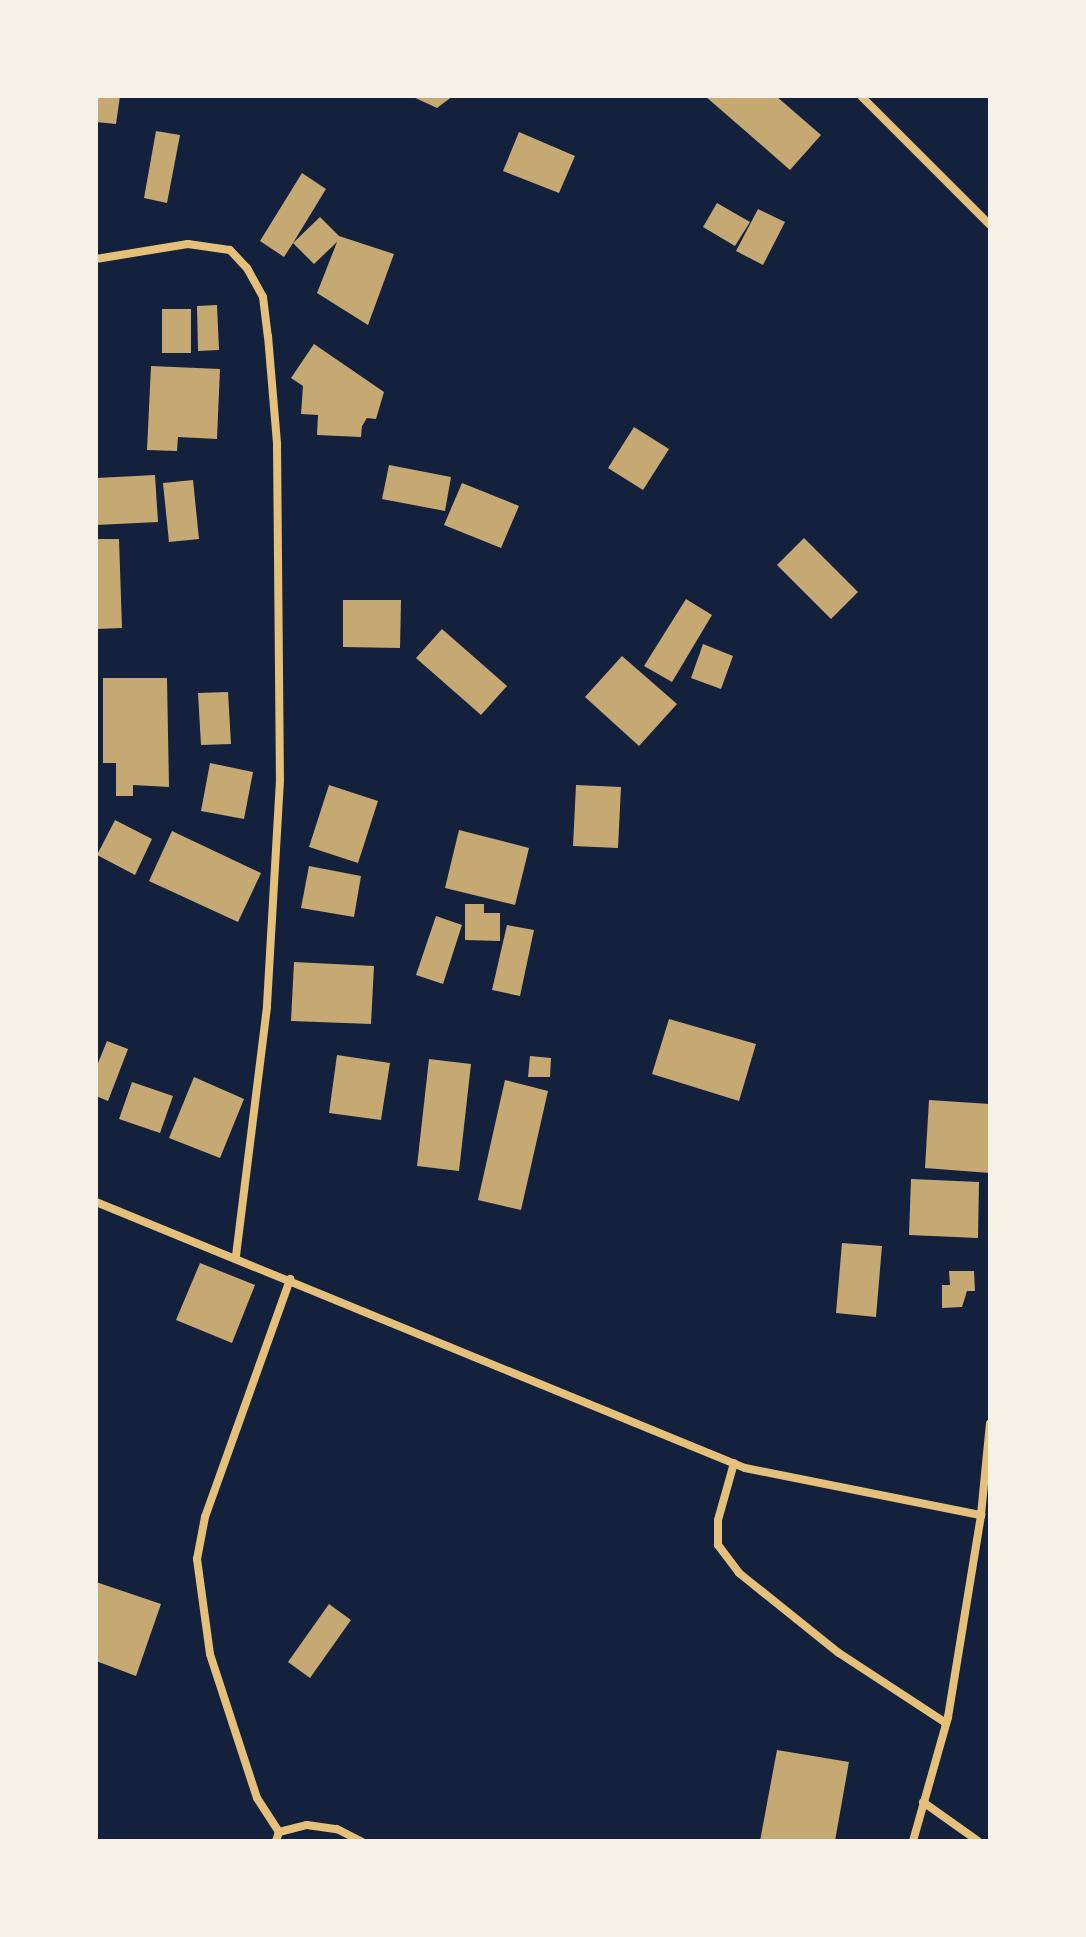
<!DOCTYPE html>
<style>
body{margin:0}
#map{position:relative;width:1086px;height:1937px;overflow:hidden;background:#14213d;font-family:Karla,sans-serif}
div>[style]{position:absolute}
.building>*{inset:0;background:#c6a872}
.minor>*{height:8px;margin:-4px;padding:0 4px;transform-origin:4px;border-radius:4px;background:#e5c07b}
span{translate:-50% -50%;white-space:nowrap;text-align:center;line-height:1.15;-webkit-text-stroke:6px #f6f1e7;paint-order:stroke}
.frame{position:absolute;inset:0;border:98px solid #f6f1e7;pointer-events:none}
</style>
<div id="map">
<div class="building">
<i style="clip-path:polygon(96px 96px,120px 96px,116px 124px,96px 122px)"></i>
<i style="clip-path:polygon(411px 96px,453px 96px,437px 108px)"></i>
<i style="clip-path:polygon(705px 96px,776px 96px,821px 135px,790px 170px)"></i>
<i style="clip-path:polygon(156px 131px,180px 135px,167px 203px,144px 198px)"></i>
<i style="clip-path:polygon(519px 132px,575px 156px,559px 193px,503px 171px)"></i>
<i style="clip-path:polygon(302px 173px,326px 189px,293px 243px,320px 217px,339px 236px,394px 254px,368px 325px,317px 293px,337px 242px,314px 264px,293px 243px,284px 257px,260px 241px)"></i>
<i style="clip-path:polygon(717px 203px,750px 222px,735px 246px,703px 227px)"></i>
<i style="clip-path:polygon(758px 209px,785px 222px,763px 265px,736px 251px)"></i>
<i style="clip-path:polygon(217px 305px,219px 350px,198px 351px,197px 306px)"></i>
<i style="clip-path:polygon(162px 309px,191px 309px,191px 353px,162px 353px)"></i>
<i style="clip-path:polygon(314px 344px,384px 392px,376px 419px,367px 418px,362px 426px,361px 437px,317px 435px,318px 415px,301px 414px,303px 386px,291px 378px)"></i>
<i style="clip-path:polygon(151px 366px,220px 369px,217px 439px,178px 437px,177px 451px,147px 450px)"></i>
<i style="clip-path:polygon(634px 427px,669px 449px,643px 490px,608px 468px)"></i>
<i style="clip-path:polygon(389px 465px,451px 477px,445px 511px,382px 499px)"></i>
<i style="clip-path:polygon(155px 475px,158px 522px,96px 525px,96px 478px)"></i>
<i style="clip-path:polygon(193px 480px,199px 539px,169px 542px,163px 483px)"></i>
<i style="clip-path:polygon(462px 483px,519px 506px,501px 548px,444px 525px)"></i>
<i style="clip-path:polygon(804px 538px,858px 592px,831px 619px,777px 565px)"></i>
<i style="clip-path:polygon(96px 539px,119px 539px,122px 628px,96px 629px)"></i>
<i style="clip-path:polygon(686px 599px,712px 615px,672px 682px,644px 666px)"></i>
<i style="clip-path:polygon(343px 600px,401px 600px,400px 648px,343px 647px)"></i>
<i style="clip-path:polygon(442px 629px,507px 686px,481px 715px,416px 658px)"></i>
<i style="clip-path:polygon(703px 644px,733px 656px,721px 689px,691px 678px)"></i>
<i style="clip-path:polygon(622px 656px,677px 704px,639px 746px,585px 697px)"></i>
<i style="clip-path:polygon(103px 678px,167px 678px,169px 787px,133px 785px,133px 796px,116px 796px,116px 763px,103px 763px)"></i>
<i style="clip-path:polygon(228px 692px,231px 744px,201px 745px,198px 693px)"></i>
<i style="clip-path:polygon(210px 763px,253px 772px,244px 819px,201px 811px)"></i>
<i style="clip-path:polygon(329px 785px,378px 801px,358px 863px,309px 847px)"></i>
<i style="clip-path:polygon(576px 785px,621px 787px,618px 848px,573px 846px)"></i>
<i style="clip-path:polygon(115px 820px,152px 839px,135px 875px,97px 855px)"></i>
<i style="clip-path:polygon(459px 830px,529px 848px,515px 905px,445px 888px)"></i>
<i style="clip-path:polygon(172px 831px,261px 873px,238px 922px,149px 881px)"></i>
<i style="clip-path:polygon(309px 866px,361px 876px,354px 917px,301px 908px)"></i>
<i style="clip-path:polygon(465px 904px,484px 904px,484px 913px,500px 913px,500px 941px,465px 940px)"></i>
<i style="clip-path:polygon(436px 916px,462px 925px,443px 984px,416px 975px)"></i>
<i style="clip-path:polygon(507px 925px,534px 930px,520px 996px,492px 990px)"></i>
<i style="clip-path:polygon(294px 962px,374px 966px,371px 1024px,291px 1021px)"></i>
<i style="clip-path:polygon(669px 1019px,756px 1044px,739px 1101px,652px 1074px)"></i>
<i style="clip-path:polygon(107px 1041px,128px 1049px,108px 1101px,96px 1096px,96px 1068px)"></i>
<i style="clip-path:polygon(337px 1055px,390px 1063px,381px 1120px,329px 1113px)"></i>
<i style="clip-path:polygon(530px 1056px,551px 1058px,550px 1077px,528px 1077px)"></i>
<i style="clip-path:polygon(429px 1059px,471px 1064px,459px 1171px,417px 1166px)"></i>
<i style="clip-path:polygon(194px 1077px,244px 1099px,220px 1158px,169px 1138px)"></i>
<i style="clip-path:polygon(505px 1080px,548px 1091px,521px 1210px,478px 1200px)"></i>
<i style="clip-path:polygon(132px 1082px,173px 1096px,160px 1133px,119px 1119px)"></i>
<i style="clip-path:polygon(929px 1100px,990px 1104px,990px 1173px,925px 1168px)"></i>
<i style="clip-path:polygon(911px 1179px,979px 1182px,978px 1238px,909px 1235px)"></i>
<i style="clip-path:polygon(842px 1243px,882px 1246px,876px 1317px,836px 1313px)"></i>
<i style="clip-path:polygon(200px 1263px,255px 1285px,232px 1343px,176px 1320px)"></i>
<i style="clip-path:polygon(949px 1271px,974px 1271px,975px 1291px,967px 1291px,962px 1307px,942px 1308px,942px 1285px,950px 1285px)"></i>
<i style="clip-path:polygon(96px 1582px,161px 1604px,136px 1676px,96px 1661px)"></i>
<i style="clip-path:polygon(329px 1604px,351px 1620px,310px 1678px,288px 1662px)"></i>
<i style="clip-path:polygon(777px 1750px,849px 1762px,835px 1841px,760px 1841px)"></i>
</div>
<div class="minor">
<i style="left:861px;top:96px;width:182px;rotate:45deg"></i>
<i style="left:96px;top:259px;width:93px;rotate:-9.3deg"></i>
<i style="left:188px;top:244px;width:42px;rotate:8.1deg"></i>
<i style="left:230px;top:250px;width:25px;rotate:47deg"></i>
<i style="left:247px;top:268px;width:33px;rotate:61deg"></i>
<i style="left:263px;top:297px;width:39px;rotate:83deg"></i>
<i style="left:268px;top:336px;width:107px;rotate:85.2deg"></i>
<i style="left:277px;top:443px;width:337px;rotate:89.5deg"></i>
<i style="left:280px;top:780px;width:227px;rotate:93.3deg"></i>
<i style="left:267px;top:1007px;width:252px;rotate:97.1deg"></i>
<i style="left:96px;top:1202px;width:701px;rotate:22.29deg"></i>
<i style="left:745px;top:1468px;width:241px;rotate:11.3deg"></i>
<i style="left:734px;top:1463px;width:59px;rotate:105.7deg"></i>
<i style="left:718px;top:1520px;width:25px;rotate:90deg"></i>
<i style="left:718px;top:1545px;width:35px;rotate:53deg"></i>
<i style="left:739px;top:1573px;width:128px;rotate:38.7deg"></i>
<i style="left:839px;top:1653px;width:128px;rotate:33.2deg"></i>
<i style="left:923px;top:1802px;width:67px;rotate:35.3deg"></i>
<i style="left:279px;top:1832px;width:40px;rotate:-122.9deg"></i>
<i style="left:257px;top:1798px;width:151px;rotate:-108.1deg"></i>
<i style="left:210px;top:1654px;width:96px;rotate:-97.8deg"></i>
<i style="left:197px;top:1559px;width:43px;rotate:-79.2deg"></i>
<i style="left:205px;top:1517px;width:253px;rotate:-70.3deg"></i>
<i style="left:276px;top:1841px;width:9px;rotate:-72deg"></i>
<i style="left:279px;top:1832px;width:29px;rotate:-14deg"></i>
<i style="left:307px;top:1825px;width:30px;rotate:8deg"></i>
<i style="left:337px;top:1829px;width:27px;rotate:27deg"></i>
<i style="left:913px;top:1841px;width:129px;rotate:-74.2deg"></i>
<i style="left:948px;top:1717px;width:205px;rotate:-80.7deg"></i>
<i style="left:981px;top:1515px;width:92px;rotate:-84.4deg"></i>
</div>
<div class="frame"></div>
</div>
